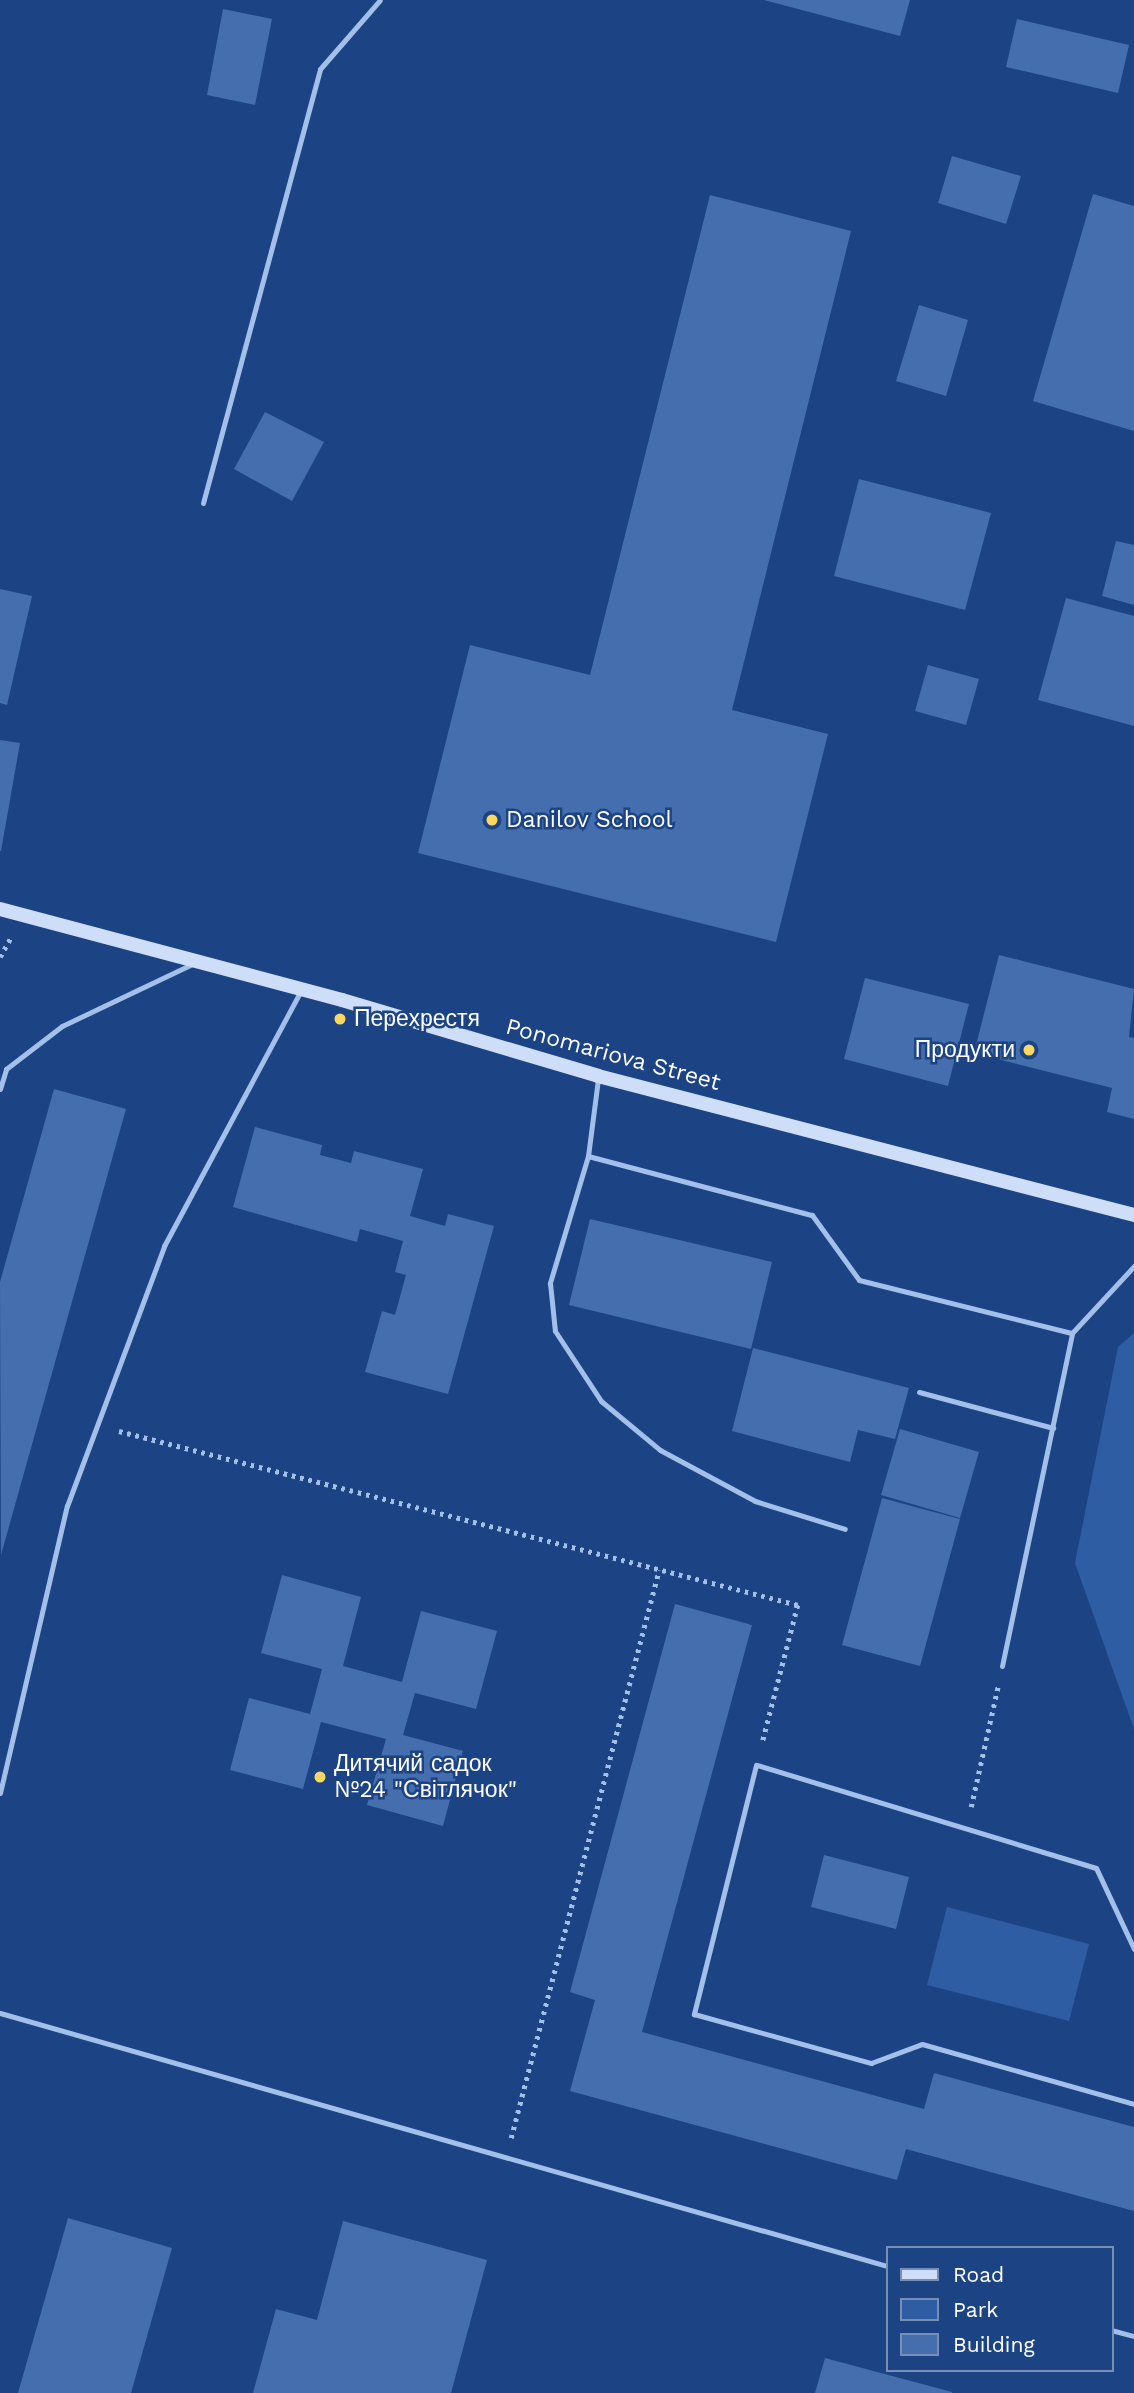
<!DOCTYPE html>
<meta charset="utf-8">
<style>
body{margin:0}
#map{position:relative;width:1134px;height:2393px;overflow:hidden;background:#1c4485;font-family:"Work Sans",sans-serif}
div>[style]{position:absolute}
.green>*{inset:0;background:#2f5da3}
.building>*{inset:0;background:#446eae}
.path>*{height:4.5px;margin-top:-2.25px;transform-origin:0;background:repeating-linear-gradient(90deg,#a3c0eb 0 3.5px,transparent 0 8.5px)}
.lane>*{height:5px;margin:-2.5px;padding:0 2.5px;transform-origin:2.5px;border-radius:2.5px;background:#a3c0eb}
.secondary>*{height:14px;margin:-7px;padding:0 7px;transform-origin:7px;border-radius:7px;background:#cedef8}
.dots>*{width:19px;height:19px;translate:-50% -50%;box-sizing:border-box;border:4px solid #1c4485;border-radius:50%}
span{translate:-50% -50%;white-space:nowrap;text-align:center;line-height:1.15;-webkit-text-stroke:5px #1c4485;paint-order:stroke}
.poi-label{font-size:23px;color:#fff}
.left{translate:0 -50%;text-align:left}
.right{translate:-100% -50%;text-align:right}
.street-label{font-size:23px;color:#fff}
.legend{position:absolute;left:886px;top:2246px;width:228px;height:126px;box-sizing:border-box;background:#1c4485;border:2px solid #778fb6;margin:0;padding:9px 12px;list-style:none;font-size:21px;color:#fff}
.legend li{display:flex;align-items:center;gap:14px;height:35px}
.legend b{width:35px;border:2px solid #778fb6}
</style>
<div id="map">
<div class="green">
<i style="clip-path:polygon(1134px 1333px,1134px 1729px,1075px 1563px,1118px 1347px)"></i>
<i style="clip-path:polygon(947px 1907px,1089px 1944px,1069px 2021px,927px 1985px)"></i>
</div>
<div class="building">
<i style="clip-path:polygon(764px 0,910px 0,900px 36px)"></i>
<i style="clip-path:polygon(223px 9px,272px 19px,255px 105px,207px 95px)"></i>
<i style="clip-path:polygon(1017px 19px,1129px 45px,1118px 93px,1006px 67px)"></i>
<i style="clip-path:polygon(952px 156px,1021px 176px,1006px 224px,938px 203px)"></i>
<i style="clip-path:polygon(1093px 194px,1134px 206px,1134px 431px,1033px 401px)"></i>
<i style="clip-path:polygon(710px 195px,851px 231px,732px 710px,828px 734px,776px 942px,418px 853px,470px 645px,590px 675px)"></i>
<i style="clip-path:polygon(919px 305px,968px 320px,946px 396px,896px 381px)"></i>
<i style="clip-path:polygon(265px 412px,324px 442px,292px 501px,234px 469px)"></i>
<i style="clip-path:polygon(859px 479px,991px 513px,965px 610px,834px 576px)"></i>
<i style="clip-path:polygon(1116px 541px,1134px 545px,1134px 605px,1102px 596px)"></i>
<i style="clip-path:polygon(0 589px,32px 596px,7px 705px,0 703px)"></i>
<i style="clip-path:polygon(1066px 598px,1134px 616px,1134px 726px,1038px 700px)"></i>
<i style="clip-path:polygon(928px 665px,979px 679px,966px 725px,915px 711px)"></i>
<i style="clip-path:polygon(0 740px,20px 743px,1px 851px,0 851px)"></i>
<i style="clip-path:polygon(999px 955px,1134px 989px,1129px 1037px,1134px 1038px,1134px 1119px,1107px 1112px,1112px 1088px,974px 1053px)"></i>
<i style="clip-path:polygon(865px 978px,969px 1004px,948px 1086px,844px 1059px)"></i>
<i style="clip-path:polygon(54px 1089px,126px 1109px,1px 1555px,0 1282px)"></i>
<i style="clip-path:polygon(255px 1127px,322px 1145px,320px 1155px,351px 1163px,354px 1151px,423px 1169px,410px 1216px,445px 1226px,448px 1214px,494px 1226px,448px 1394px,365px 1372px,382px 1311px,395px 1315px,406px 1275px,395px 1272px,403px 1241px,360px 1229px,357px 1242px,233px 1207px)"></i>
<i style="clip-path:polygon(590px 1219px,772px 1262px,751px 1349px,569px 1305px)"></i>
<i style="clip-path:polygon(753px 1348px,909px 1388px,895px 1439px,858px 1430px,850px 1462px,732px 1431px)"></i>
<i style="clip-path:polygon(900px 1429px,979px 1452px,960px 1518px,881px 1495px)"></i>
<i style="clip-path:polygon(882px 1498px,960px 1519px,920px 1666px,842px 1645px)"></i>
<i style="clip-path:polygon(282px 1575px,361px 1597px,343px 1666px,402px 1682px,421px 1611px,497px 1631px,476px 1709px,415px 1693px,403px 1735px,463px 1751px,443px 1826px,367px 1805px,386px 1739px,321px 1722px,303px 1789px,230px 1770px,249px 1698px,310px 1714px,322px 1669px,261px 1653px)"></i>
<i style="clip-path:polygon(675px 1604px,752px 1625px,642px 2032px,924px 2109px,934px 2073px,1134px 2127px,1134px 2211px,906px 2149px,897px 2180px,570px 2091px,595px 2000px,570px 1992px)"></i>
<i style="clip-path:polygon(824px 1855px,909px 1877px,896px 1929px,811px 1907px)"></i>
<i style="clip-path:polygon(68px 2218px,172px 2248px,131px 2393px,18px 2393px)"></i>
<i style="clip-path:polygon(343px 2221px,487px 2260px,451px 2393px,253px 2393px,276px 2309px,317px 2320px)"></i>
<i style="clip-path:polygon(825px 2358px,952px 2392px,952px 2393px,815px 2393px)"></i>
</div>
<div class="path">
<i style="left:0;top:957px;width:21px;rotate:-61deg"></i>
<i style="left:119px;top:1431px;width:701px;rotate:14.37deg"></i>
<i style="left:798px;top:1605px;width:144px;rotate:104.5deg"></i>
<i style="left:971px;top:1807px;width:124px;rotate:-77.4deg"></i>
<i style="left:511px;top:2138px;width:587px;rotate:-75.4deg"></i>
</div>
<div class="lane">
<i style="left:203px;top:503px;width:449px;rotate:-74.9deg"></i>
<i style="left:320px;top:69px;width:91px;rotate:-49deg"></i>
<i style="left:598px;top:1079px;width:78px;rotate:97.4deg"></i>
<i style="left:588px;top:1156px;width:232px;rotate:14.8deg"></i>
<i style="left:812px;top:1215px;width:80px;rotate:54.1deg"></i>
<i style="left:859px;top:1280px;width:219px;rotate:14deg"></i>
<i style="left:0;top:1089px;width:21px;rotate:-73deg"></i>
<i style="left:6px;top:1069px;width:71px;rotate:-37.5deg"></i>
<i style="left:62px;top:1026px;width:146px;rotate:-25.5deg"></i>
<i style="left:588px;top:1156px;width:133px;rotate:106.7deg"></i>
<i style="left:550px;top:1283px;width:48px;rotate:84.1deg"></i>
<i style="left:555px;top:1331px;width:84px;rotate:56.7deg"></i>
<i style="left:601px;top:1401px;width:77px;rotate:39.7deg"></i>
<i style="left:660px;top:1450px;width:108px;rotate:28.2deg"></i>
<i style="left:755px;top:1501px;width:94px;rotate:17.3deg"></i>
<i style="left:919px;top:1392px;width:139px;rotate:15deg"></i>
<i style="left:1002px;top:1666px;width:340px;rotate:-78.1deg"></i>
<i style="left:1072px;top:1333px;width:91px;rotate:-47.2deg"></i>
<i style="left:0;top:1793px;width:295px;rotate:-76.9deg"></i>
<i style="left:67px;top:1506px;width:278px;rotate:-69.5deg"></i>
<i style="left:164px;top:1246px;width:289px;rotate:-61.8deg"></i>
<i style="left:1134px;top:1949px;width:89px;rotate:-115.1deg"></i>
<i style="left:1096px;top:1868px;width:355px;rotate:-163.1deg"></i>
<i style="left:756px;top:1765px;width:257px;rotate:104deg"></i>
<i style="left:694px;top:2014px;width:184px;rotate:15.5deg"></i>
<i style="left:871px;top:2063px;width:54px;rotate:-20.4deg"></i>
<i style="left:922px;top:2044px;width:220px;rotate:15.8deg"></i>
<i style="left:0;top:2013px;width:922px;rotate:15.92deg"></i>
<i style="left:1111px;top:2330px;width:24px;rotate:15deg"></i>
</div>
<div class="secondary">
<i style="left:0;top:909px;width:354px;rotate:14.9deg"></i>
<i style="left:342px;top:1000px;width:267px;rotate:16.5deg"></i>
<i style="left:598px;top:1076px;width:554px;rotate:14.54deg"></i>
</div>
<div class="dots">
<i style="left:492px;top:820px;background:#fcd760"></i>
<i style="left:340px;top:1019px;background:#fcd760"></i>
<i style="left:1029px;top:1050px;background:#fcd760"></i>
<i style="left:320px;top:1777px;background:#fcd760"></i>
</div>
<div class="poi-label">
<span class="left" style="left:506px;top:820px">Danilov School</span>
<span class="left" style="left:354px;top:1019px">Перехрестя</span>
<span class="right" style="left:1015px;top:1050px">Продукти</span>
<span class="left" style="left:334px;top:1777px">Дитячий садок<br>№24 "Світлячок"</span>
</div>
<div class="street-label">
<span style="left:613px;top:1055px;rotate:15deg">Ponomariova Street</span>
</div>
<ul class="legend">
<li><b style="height:9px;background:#cedef8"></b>Road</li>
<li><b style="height:19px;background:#2f5da3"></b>Park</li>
<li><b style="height:19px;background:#446eae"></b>Building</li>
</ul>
</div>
